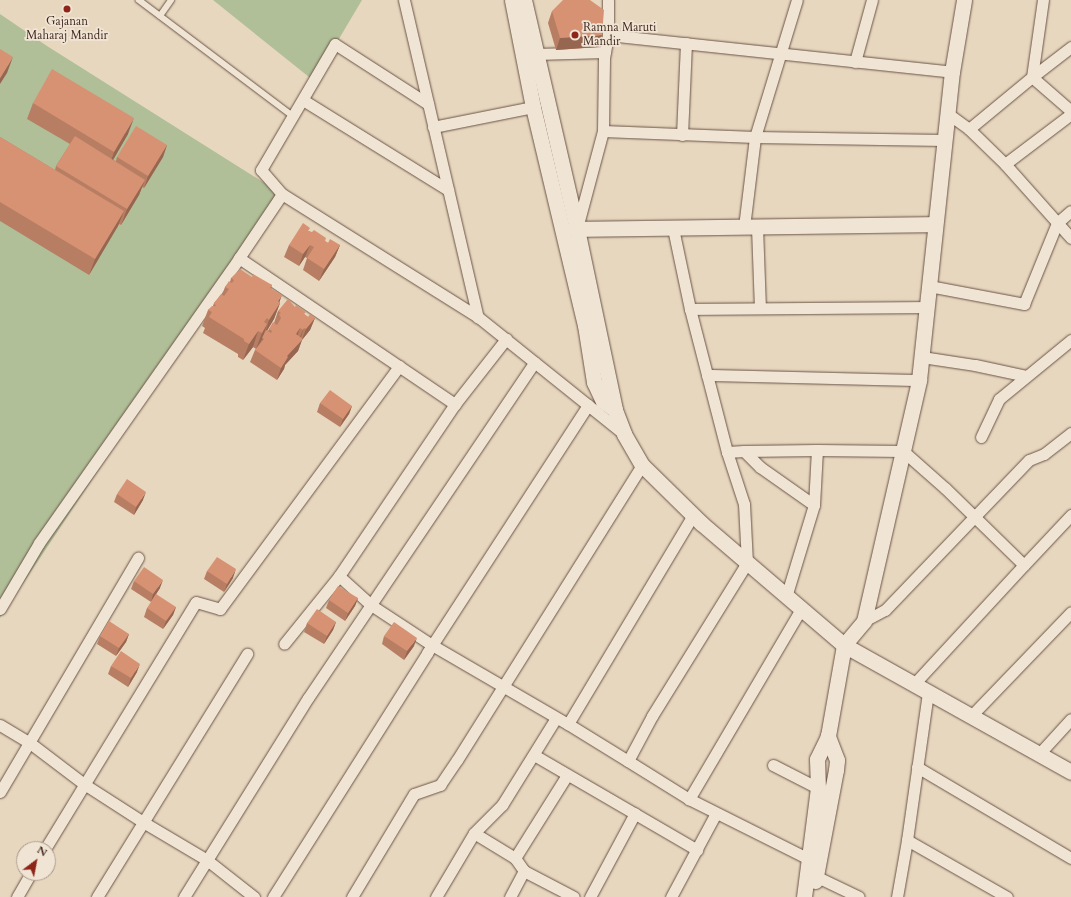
<!DOCTYPE html>
<style>
body{margin:0}
#map{position:relative;width:1071px;height:897px;overflow:hidden;background:#e8d7bf;font-family:Cardo,serif}
div>[style]{position:absolute}
.green>*{inset:0;background:#b0bf97}
.roads{filter:drop-shadow(0 0 1px #6a5446) drop-shadow(0 0 1px #6a5446)}
.lane>*{height:5.5px;margin:-2.75px;padding:0 2.75px;transform-origin:2.75px;border-radius:2.75px;background:#f0e5d5}
.street>*{height:11px;margin:-5.5px;padding:0 5.5px;transform-origin:5.5px;border-radius:5.5px;background:#f0e5d5}
.secondary>*{height:15px;margin:-7.5px;padding:0 7.5px;transform-origin:7.5px;border-radius:7.5px;background:#f0e5d5}
.wall>*{inset:0;background:#b87e63}
.shaded-wall>*{inset:0;background:#966650}
.building>*{inset:0;background:#d69273}
.dots>*{width:11px;height:11px;translate:-50% -50%;box-sizing:border-box;border:2px solid #f0e5d5;border-radius:50%}
span{translate:-50% -50%;white-space:nowrap;text-align:center;line-height:1.15;-webkit-text-stroke:3.5px #f0e5d5;paint-order:stroke}
.poi-label{font-size:12px;color:#40281e}
.left{translate:0 -50%;text-align:left}
.north{position:absolute;left:16px;top:841px;width:40px;height:40px;box-sizing:border-box;background:#f0e5d5;border:1px solid #aa998c;border-radius:50%;rotate:32deg;font-size:11px;font-weight:700;line-height:16px;text-align:center;color:#40281e}
.north::after{content:'';display:block;margin:auto;width:14px;height:18px;background:#8f2418;clip-path:polygon(50% 0,100% 100%,50% 72%,0 100%)}
</style>
<div id="map">
<div class="green">
<i style="clip-path:polygon(213px 0,362px 0,314px 81px)"></i>
<i style="clip-path:polygon(0 14px,47px 46px,282px 194px,0 618px)"></i>
</div>
<div class="roads">
<div class="lane">
<i style="left:139px;top:0;width:193px;rotate:37deg"></i>
<i style="left:160px;top:16px;width:19px;rotate:-55deg"></i>
</div>
<div class="street">
<i style="left:404px;top:0;width:326px;rotate:76.9deg"></i>
<i style="left:478px;top:317px;width:187px;rotate:38.7deg"></i>
<i style="left:608px;top:35px;width:346px;rotate:6.1deg"></i>
<i style="left:1071px;top:47px;width:49px;rotate:142.4deg"></i>
<i style="left:1032px;top:77px;width:52px;rotate:41.1deg"></i>
<i style="left:536px;top:54px;width:69px;rotate:-1.7deg"></i>
<i style="left:855px;top:62px;width:64px;rotate:-74.7deg"></i>
<i style="left:303px;top:100px;width:171px;rotate:31.8deg"></i>
<i style="left:947px;top:113px;width:27px;rotate:36deg"></i>
<i style="left:969px;top:129px;width:50px;rotate:44.2deg"></i>
<i style="left:1005px;top:164px;width:99px;rotate:48.3deg"></i>
<i style="left:433px;top:127px;width:102px;rotate:-11.3deg"></i>
<i style="left:969px;top:129px;width:82px;rotate:-39.5deg"></i>
<i style="left:1032px;top:77px;width:78px;rotate:-81.9deg"></i>
<i style="left:603px;top:131px;width:152px;rotate:2.3deg"></i>
<i style="left:755px;top:137px;width:189px;rotate:0.9deg"></i>
<i style="left:682px;top:135px;width:92px;rotate:-87.5deg"></i>
<i style="left:1005px;top:164px;width:83px;rotate:-37.1deg"></i>
<i style="left:282px;top:194px;width:32px;rotate:-131deg"></i>
<i style="left:261px;top:170px;width:146px;rotate:-59.6deg"></i>
<i style="left:335px;top:44px;width:111px;rotate:32.8deg"></i>
<i style="left:744px;top:227px;width:91px;rotate:-83deg"></i>
<i style="left:755px;top:137px;width:143px;rotate:-73deg"></i>
<i style="left:757px;top:227px;width:81px;rotate:87.9deg"></i>
<i style="left:577px;top:228px;width:100px;rotate:-75deg"></i>
<i style="left:603px;top:131px;width:73px;rotate:-89.2deg"></i>
<i style="left:604px;top:58px;width:23px;rotate:-80deg"></i>
<i style="left:608px;top:35px;width:35px;rotate:-90deg"></i>
<i style="left:239px;top:258px;width:261px;rotate:34.1deg"></i>
<i style="left:455px;top:404px;width:207px;rotate:124deg"></i>
<i style="left:339px;top:576px;width:87px;rotate:129deg"></i>
<i style="left:929px;top:286px;width:97px;rotate:10.7deg"></i>
<i style="left:1024px;top:304px;width:87px;rotate:-67.8deg"></i>
<i style="left:1057px;top:223px;width:18px;rotate:-41deg"></i>
<i style="left:690px;top:309px;width:236px;rotate:-0.5deg"></i>
<i style="left:922px;top:357px;width:54px;rotate:8.6deg"></i>
<i style="left:975px;top:365px;width:52px;rotate:12.2deg"></i>
<i style="left:707px;top:375px;width:212px;rotate:1.4deg"></i>
<i style="left:455px;top:404px;width:83px;rotate:-51.9deg"></i>
<i style="left:981px;top:437px;width:42px;rotate:-64.7deg"></i>
<i style="left:999px;top:399px;width:93px;rotate:-39.3deg"></i>
<i style="left:744px;top:451px;width:73px;rotate:-0.8deg"></i>
<i style="left:727px;top:452px;width:17px;rotate:-3deg"></i>
<i style="left:744px;top:451px;width:23px;rotate:45deg"></i>
<i style="left:760px;top:467px;width:66px;rotate:35.1deg"></i>
<i style="left:814px;top:505px;width:55px;rotate:-86.9deg"></i>
<i style="left:817px;top:450px;width:86px;rotate:0.7deg"></i>
<i style="left:903px;top:451px;width:56px;rotate:41.4deg"></i>
<i style="left:945px;top:488px;width:110px;rotate:44.3deg"></i>
<i style="left:1024px;top:565px;width:69px;rotate:-46.8deg"></i>
<i style="left:339px;top:576px;width:43px;rotate:42.2deg"></i>
<i style="left:371px;top:605px;width:73px;rotate:33.3deg"></i>
<i style="left:432px;top:645px;width:157px;rotate:30.2deg"></i>
<i style="left:568px;top:724px;width:244px;rotate:-59.1deg"></i>
<i style="left:786px;top:597px;width:96px;rotate:-73.1deg"></i>
<i style="left:0;top:609px;width:77px;rotate:-59.4deg"></i>
<i style="left:39px;top:543px;width:348px;rotate:-54.9deg"></i>
<i style="left:239px;top:258px;width:77px;rotate:-56.1deg"></i>
<i style="left:282px;top:194px;width:231px;rotate:32.1deg"></i>
<i style="left:801px;top:609px;width:221px;rotate:120.5deg"></i>
<i style="left:689px;top:799px;width:141px;rotate:26.6deg"></i>
<i style="left:864px;top:621px;width:24px;rotate:-28deg"></i>
<i style="left:885px;top:610px;width:208px;rotate:-46.2deg"></i>
<i style="left:1029px;top:460px;width:16px;rotate:-22deg"></i>
<i style="left:1044px;top:454px;width:34px;rotate:-38deg"></i>
<i style="left:914px;top:684px;width:162px;rotate:-47.3deg"></i>
<i style="left:971px;top:716px;width:144px;rotate:-46.1deg"></i>
<i style="left:568px;top:724px;width:70px;rotate:31.7deg"></i>
<i style="left:628px;top:761px;width:51px;rotate:-61.9deg"></i>
<i style="left:652px;top:716px;width:180px;rotate:-58.2deg"></i>
<i style="left:747px;top:563px;width:59px;rotate:-92.9deg"></i>
<i style="left:744px;top:504px;width:55px;rotate:-108.1deg"></i>
<i style="left:727px;top:452px;width:148px;rotate:-104.5deg"></i>
<i style="left:690px;top:309px;width:83px;rotate:-101.9deg"></i>
<i style="left:0;top:725px;width:35px;rotate:31deg"></i>
<i style="left:30px;top:743px;width:68px;rotate:37.2deg"></i>
<i style="left:84px;top:784px;width:70px;rotate:32.8deg"></i>
<i style="left:143px;top:822px;width:74px;rotate:30.7deg"></i>
<i style="left:207px;top:860px;width:60px;rotate:38.2deg"></i>
<i style="left:1039px;top:754px;width:47px;rotate:-47.6deg"></i>
<i style="left:534px;top:755px;width:189px;rotate:30.2deg"></i>
<i style="left:628px;top:761px;width:72px;rotate:31.9deg"></i>
<i style="left:773px;top:765px;width:51px;rotate:27.1deg"></i>
<i style="left:917px;top:767px;width:179px;rotate:30.6deg"></i>
<i style="left:0;top:792px;width:272px;rotate:-59.5deg"></i>
<i style="left:474px;top:833px;width:48px;rotate:31.4deg"></i>
<i style="left:515px;top:858px;width:16px;rotate:55deg"></i>
<i style="left:524px;top:871px;width:56px;rotate:27.5deg"></i>
<i style="left:907px;top:840px;width:115px;rotate:29.7deg"></i>
<i style="left:45px;top:849px;width:289px;rotate:-58.6deg"></i>
<i style="left:196px;top:602px;width:25px;rotate:16deg"></i>
<i style="left:220px;top:609px;width:302px;rotate:-53.6deg"></i>
<i style="left:515px;top:858px;width:98px;rotate:-57.9deg"></i>
<i style="left:809px;top:873px;width:55px;rotate:25.6deg"></i>
<i style="left:17px;top:897px;width:28px;rotate:-60deg"></i>
<i style="left:97px;top:897px;width:286px;rotate:-58.3deg"></i>
<i style="left:184px;top:897px;width:234px;rotate:-58.1deg"></i>
<i style="left:308px;top:698px;width:405px;rotate:-56deg"></i>
<i style="left:273px;top:897px;width:289px;rotate:-57.7deg"></i>
<i style="left:427px;top:653px;width:296px;rotate:-57deg"></i>
<i style="left:352px;top:897px;width:120px;rotate:-59deg"></i>
<i style="left:414px;top:794px;width:28px;rotate:-19deg"></i>
<i style="left:440px;top:785px;width:30px;rotate:-56deg"></i>
<i style="left:457px;top:760px;width:348px;rotate:-57.9deg"></i>
<i style="left:436px;top:897px;width:74px;rotate:-59.3deg"></i>
<i style="left:474px;top:833px;width:40px;rotate:-45deg"></i>
<i style="left:502px;top:805px;width:102px;rotate:-58.2deg"></i>
<i style="left:510px;top:897px;width:30px;rotate:-62deg"></i>
<i style="left:590px;top:897px;width:95px;rotate:-61.8deg"></i>
<i style="left:671px;top:897px;width:95px;rotate:-61.8deg"></i>
<i style="left:897px;top:897px;width:58px;rotate:-80deg"></i>
<i style="left:907px;top:840px;width:149px;rotate:-81.9deg"></i>
</div>
<div class="secondary">
<i style="left:512px;top:0;width:109px;rotate:78.9deg"></i>
<i style="left:533px;top:107px;width:224px;rotate:76.6deg"></i>
<i style="left:585px;top:325px;width:58px;rotate:81deg"></i>
<i style="left:594px;top:382px;width:21px;rotate:65deg"></i>
<i style="left:603px;top:401px;width:15px;rotate:37deg"></i>
<i style="left:524px;top:0;width:235px;rotate:77deg"></i>
<i style="left:577px;top:229px;width:185px;rotate:78.1deg"></i>
<i style="left:615px;top:410px;width:26px;rotate:69deg"></i>
<i style="left:624px;top:434px;width:36px;rotate:60deg"></i>
<i style="left:642px;top:465px;width:83px;rotate:44.5deg"></i>
<i style="left:701px;top:523px;width:188px;rotate:40.5deg"></i>
<i style="left:844px;top:645px;width:260px;rotate:29.2deg"></i>
<i style="left:577px;top:229px;width:358px;rotate:-0.8deg"></i>
<i style="left:815px;top:881px;width:113px;rotate:-79.3deg"></i>
<i style="left:836px;top:770px;width:10px;rotate:-84deg"></i>
<i style="left:837px;top:760px;width:26px;rotate:-111deg"></i>
<i style="left:804px;top:897px;width:110px;rotate:-82.7deg"></i>
<i style="left:818px;top:788px;width:29px;rotate:-92deg"></i>
<i style="left:817px;top:759px;width:25px;rotate:-64deg"></i>
<i style="left:828px;top:736px;width:92px;rotate:-80deg"></i>
<i style="left:844px;top:645px;width:31px;rotate:-50deg"></i>
<i style="left:864px;top:621px;width:247px;rotate:-77.1deg"></i>
<i style="left:919px;top:380px;width:310px;rotate:-83.9deg"></i>
<i style="left:952px;top:72px;width:73px;rotate:-80.5deg"></i>
</div>
</div>
<div class="wall">
<i style="clip-path:polygon(552px 11px,598px 47px,556px 50px,548px 23px)"></i>
<i style="clip-path:polygon(33px 103px,128px 134px,113px 160px,116px 161px,117px 157px,167px 145px,163px 157px,144px 188px,142px 187px,139px 195px,121px 225px,119px 224px,89px 275px,0 221px,0 137px,55px 170px,56px 166px,70px 144px,27px 119px)"></i>
<i style="clip-path:polygon(309px 231px,328px 243px,340px 245px,335px 257px,319px 281px,303px 270px,307px 258px,305px 257px,299px 266px,284px 257px,289px 245px)"></i>
<i style="clip-path:polygon(252px 277px,272px 285px,271px 288px,280px 303px,274px 319px,267px 330px,268px 331px,269px 329px,274px 323px,278px 311px,295px 307px,308px 317px,315px 318px,310px 330px,302px 340px,298px 351px,285px 365px,284px 369px,277px 380px,250px 362px,255px 350px,256px 349px,253px 347px,243px 360px,238px 357px,238px 354px,203px 333px,205px 328px,202px 326px,208px 310px,213px 306px,214px 303px,222px 295px,225px 287px,230px 282px,231px 278px)"></i>
<i style="clip-path:polygon(320px 403px,352px 406px,349px 414px,340px 427px,317px 412px)"></i>
<i style="clip-path:polygon(117px 494px,143px 500px,134px 515px,114px 502px)"></i>
<i style="clip-path:polygon(207px 571px,233px 578px,224px 592px,204px 579px)"></i>
<i style="clip-path:polygon(134px 581px,160px 588px,151px 602px,131px 589px)"></i>
<i style="clip-path:polygon(358px 598px,355px 606px,345px 621px,326px 608px,329px 600px)"></i>
<i style="clip-path:polygon(176px 607px,173px 615px,163px 629px,144px 617px,147px 608px)"></i>
<i style="clip-path:polygon(336px 622px,333px 630px,324px 644px,304px 632px,307px 623px)"></i>
<i style="clip-path:polygon(129px 634px,126px 642px,116px 656px,97px 644px,100px 636px)"></i>
<i style="clip-path:polygon(384px 636px,414px 646px,404px 660px,382px 644px)"></i>
<i style="clip-path:polygon(111px 666px,137px 672px,128px 687px,108px 674px)"></i>
</div>
<div class="shaded-wall">
<i style="clip-path:polygon(602px 35px,598px 47px,556px 50px,560px 38px)"></i>
<i style="clip-path:polygon(13px 57px,7px 73px,0 84px,0 78px)"></i>
<i style="clip-path:polygon(134px 118px,128px 134px,109px 167px,114px 152px)"></i>
<i style="clip-path:polygon(167px 145px,163px 157px,144px 188px,148px 176px)"></i>
<i style="clip-path:polygon(145px 180px,139px 195px,121px 225px,127px 209px)"></i>
<i style="clip-path:polygon(124px 211px,118px 226px,89px 275px,95px 259px)"></i>
<i style="clip-path:polygon(310px 245px,305px 257px,299px 266px,303px 254px)"></i>
<i style="clip-path:polygon(340px 245px,335px 257px,319px 281px,324px 269px)"></i>
<i style="clip-path:polygon(282px 295px,278px 306px,280px 303px,274px 319px,264px 336px,269px 320px,278px 301px)"></i>
<i style="clip-path:polygon(315px 318px,310px 330px,302px 340px,298px 351px,285px 365px,284px 369px,277px 380px,281px 368px,287px 356px,302px 339px,306px 329px)"></i>
<i style="clip-path:polygon(267px 324px,263px 338px,256px 349px,262px 333px)"></i>
<i style="clip-path:polygon(300px 328px,296px 340px,296px 334px)"></i>
<i style="clip-path:polygon(304px 328px,300px 340px,298px 342px,303px 330px)"></i>
<i style="clip-path:polygon(258px 331px,253px 347px,243px 360px,249px 344px)"></i>
<i style="clip-path:polygon(352px 406px,349px 414px,340px 427px,343px 419px)"></i>
<i style="clip-path:polygon(146px 492px,143px 500px,134px 515px,136px 507px)"></i>
<i style="clip-path:polygon(236px 569px,233px 578px,224px 592px,227px 584px)"></i>
<i style="clip-path:polygon(163px 580px,160px 588px,151px 602px,153px 594px)"></i>
<i style="clip-path:polygon(358px 598px,355px 606px,345px 621px,348px 613px)"></i>
<i style="clip-path:polygon(176px 607px,173px 615px,163px 629px,166px 621px)"></i>
<i style="clip-path:polygon(336px 622px,333px 630px,324px 644px,327px 636px)"></i>
<i style="clip-path:polygon(129px 634px,126px 642px,116px 656px,119px 648px)"></i>
<i style="clip-path:polygon(417px 638px,414px 646px,404px 660px,407px 651px)"></i>
<i style="clip-path:polygon(140px 664px,137px 672px,128px 687px,131px 678px)"></i>
</div>
<div class="building">
<i style="clip-path:polygon(563px 0,590px 0,604px 10px,602px 35px,560px 38px,552px 11px)"></i>
<i style="clip-path:polygon(0 49px,13px 57px,0 78px)"></i>
<i style="clip-path:polygon(52px 69px,134px 118px,114px 152px,33px 103px)"></i>
<i style="clip-path:polygon(136px 126px,167px 145px,148px 176px,117px 157px)"></i>
<i style="clip-path:polygon(75px 136px,145px 180px,127px 209px,56px 166px)"></i>
<i style="clip-path:polygon(0 137px,124px 211px,95px 259px,0 202px)"></i>
<i style="clip-path:polygon(303px 223px,310px 228px,308px 231px,312px 232px,314px 230px,326px 238px,325px 241px,328px 243px,330px 239px,340px 245px,324px 269px,307px 258px,314px 247px,310px 245px,303px 254px,289px 245px)"></i>
<i style="clip-path:polygon(240px 269px,252px 277px,253px 274px,272px 285px,270px 288px,282px 295px,278px 301px,280px 303px,269px 320px,267px 318px,264px 322px,267px 324px,262px 333px,258px 331px,249px 344px,244px 341px,244px 339px,209px 317px,212px 312px,208px 310px,212px 306px,216px 306px,214px 303px,221px 294px,224px 296px,229px 289px,225px 287px,229px 281px,232px 283px,234px 280px,231px 278px)"></i>
<i style="clip-path:polygon(288px 299px,295px 307px,296px 305px,306px 312px,304px 314px,308px 317px,310px 314px,315px 318px,306px 329px,304px 328px,303px 330px,300px 328px,296px 334px,303px 339px,287px 356px,288px 357px,281px 368px,255px 350px,264px 339px,262px 338px,266px 330px,271px 333px,272px 331px,269px 329px,273px 322px,277px 325px,281px 318px,279px 314px,281px 313px,278px 311px)"></i>
<i style="clip-path:polygon(330px 390px,352px 406px,343px 419px,320px 403px)"></i>
<i style="clip-path:polygon(127px 479px,146px 492px,136px 507px,117px 494px)"></i>
<i style="clip-path:polygon(217px 557px,236px 569px,227px 584px,207px 571px)"></i>
<i style="clip-path:polygon(144px 567px,163px 580px,153px 594px,134px 581px)"></i>
<i style="clip-path:polygon(338px 586px,358px 598px,348px 613px,329px 600px)"></i>
<i style="clip-path:polygon(156px 594px,176px 607px,166px 621px,147px 608px)"></i>
<i style="clip-path:polygon(317px 609px,336px 622px,327px 636px,307px 623px)"></i>
<i style="clip-path:polygon(109px 621px,129px 634px,119px 648px,100px 636px)"></i>
<i style="clip-path:polygon(394px 622px,417px 638px,407px 651px,384px 636px)"></i>
<i style="clip-path:polygon(121px 651px,140px 664px,131px 678px,111px 666px)"></i>
</div>
<div class="dots">
<i style="left:67px;top:9px;background:#8f2418"></i>
<i style="left:575px;top:35px;background:#8f2418"></i>
</div>
<div class="poi-label">
<span style="left:67px;top:29px">Gajanan<br>Maharaj Mandir</span>
<span class="left" style="left:583px;top:35px">Ramna Maruti<br>Mandir</span>
</div>
<div class="north">N</div>
</div>
